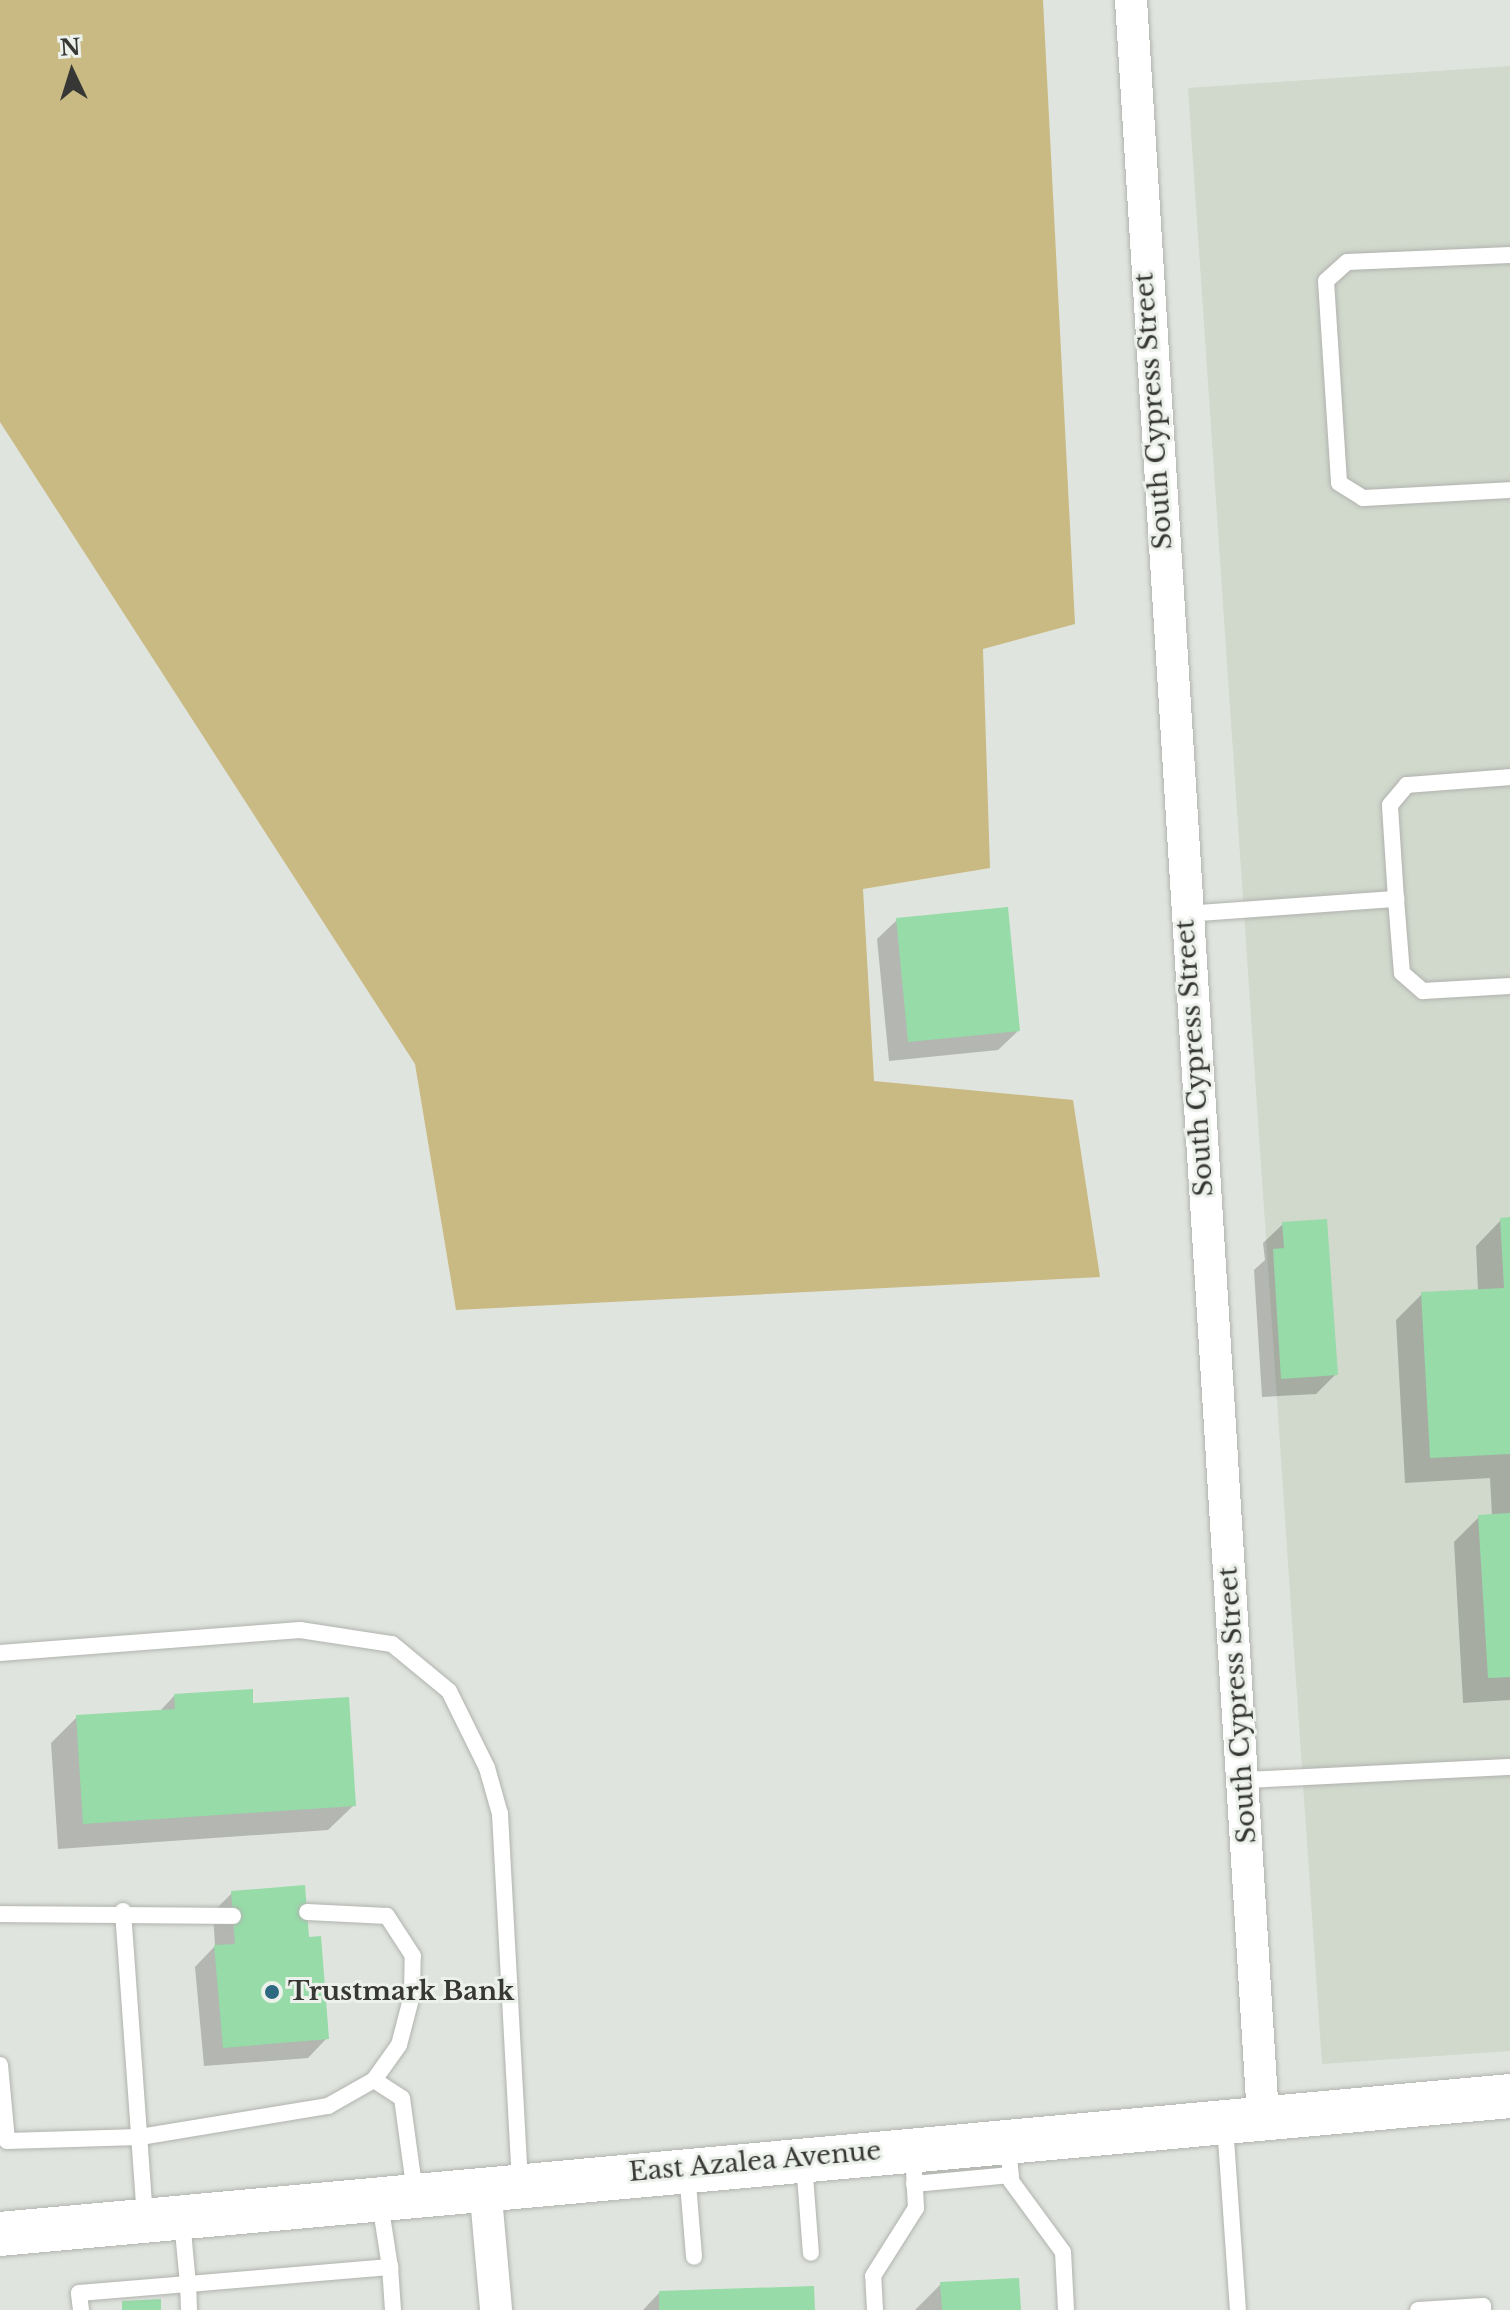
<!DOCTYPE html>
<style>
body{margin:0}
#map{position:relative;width:1510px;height:2310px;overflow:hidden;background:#e0e4de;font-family:"Libre Baskerville",serif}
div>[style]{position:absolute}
.built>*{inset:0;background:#d1d8cc}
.green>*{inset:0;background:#c9b982}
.shadow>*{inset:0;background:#0003}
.building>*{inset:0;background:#96dba8}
.roads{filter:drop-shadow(0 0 2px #b0b3ae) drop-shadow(0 0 2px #b0b3ae)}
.lane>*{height:16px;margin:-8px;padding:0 8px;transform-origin:8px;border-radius:8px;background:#fff}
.street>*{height:32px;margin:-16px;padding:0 16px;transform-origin:16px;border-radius:16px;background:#fff}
.secondary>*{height:44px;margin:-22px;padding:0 22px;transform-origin:22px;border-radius:22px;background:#fff}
.dots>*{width:22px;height:22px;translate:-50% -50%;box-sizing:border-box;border:4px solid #edf1eb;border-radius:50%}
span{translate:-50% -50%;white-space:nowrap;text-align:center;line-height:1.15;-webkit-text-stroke:6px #edf1eb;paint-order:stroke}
.street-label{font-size:26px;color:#373836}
.poi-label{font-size:26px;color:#373836;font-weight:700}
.left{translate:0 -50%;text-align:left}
.north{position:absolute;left:32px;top:32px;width:80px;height:80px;-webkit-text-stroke:6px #edf1eb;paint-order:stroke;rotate:356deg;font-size:22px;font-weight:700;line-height:32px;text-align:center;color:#373836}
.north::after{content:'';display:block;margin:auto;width:28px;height:36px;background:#373836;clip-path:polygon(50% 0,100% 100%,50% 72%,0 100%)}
</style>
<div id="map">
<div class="built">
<i style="clip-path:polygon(1510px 66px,1510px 2051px,1322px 2064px,1188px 88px)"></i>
</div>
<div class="green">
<i style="clip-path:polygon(0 0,1043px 0,1075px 624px,983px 649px,990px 868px,863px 889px,874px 1081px,1073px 1100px,1100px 1277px,456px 1310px,415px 1064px,0 422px)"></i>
</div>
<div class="shadow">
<i style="clip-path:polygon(897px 920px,1018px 1031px,998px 1050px,889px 1061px,877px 939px)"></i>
<i style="clip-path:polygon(1510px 1219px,1510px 1700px,1463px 1703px,1454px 1542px,1479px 1517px,1492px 1516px,1490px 1478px,1405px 1483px,1396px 1320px,1422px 1294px,1478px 1291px,1476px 1246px,1501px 1220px)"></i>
<i style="clip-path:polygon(1283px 1224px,1336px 1374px,1316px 1394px,1262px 1397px,1254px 1270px,1265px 1260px,1263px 1243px)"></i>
<i style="clip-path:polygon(174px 1696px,251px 1705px,354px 1805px,328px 1830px,58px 1849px,51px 1743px,77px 1717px,159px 1712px)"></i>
<i style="clip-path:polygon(232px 1893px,307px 1939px,327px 2038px,308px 2058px,204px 2066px,195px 1967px,215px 1946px,213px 1912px)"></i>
<i style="clip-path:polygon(941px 2284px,1019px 2310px,915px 2310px)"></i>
<i style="clip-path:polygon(659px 2293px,813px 2310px,643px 2310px)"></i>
</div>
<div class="building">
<i style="clip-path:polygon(1008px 907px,1020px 1031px,908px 1042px,896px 918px)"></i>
<i style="clip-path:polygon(1510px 1217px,1510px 1454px,1430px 1458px,1421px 1292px,1504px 1288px,1500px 1218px)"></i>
<i style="clip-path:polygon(1327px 1219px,1338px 1375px,1281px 1379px,1273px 1249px,1284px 1248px,1282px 1222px)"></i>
<i style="clip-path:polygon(1510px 1513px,1510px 1677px,1488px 1678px,1478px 1515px)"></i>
<i style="clip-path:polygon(253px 1689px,253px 1703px,349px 1697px,356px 1806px,83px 1824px,76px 1715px,175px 1709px,174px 1694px)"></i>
<i style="clip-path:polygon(305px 1885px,309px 1937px,321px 1936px,329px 2039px,223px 2048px,214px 1945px,235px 1944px,231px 1891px)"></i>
<i style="clip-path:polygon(1019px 2278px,1021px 2310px,942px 2310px,940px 2282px)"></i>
<i style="clip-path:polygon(814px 2286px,815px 2310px,659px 2310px,659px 2291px)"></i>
<i style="clip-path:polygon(161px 2299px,161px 2310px,122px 2310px,122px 2301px)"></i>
</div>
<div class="roads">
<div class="lane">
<i style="left:1510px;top:255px;width:163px;rotate:177.5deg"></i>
<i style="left:1347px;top:262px;width:28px;rotate:138deg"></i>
<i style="left:1326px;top:281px;width:202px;rotate:86.3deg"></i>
<i style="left:1339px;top:483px;width:28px;rotate:32deg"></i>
<i style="left:1363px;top:498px;width:147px;rotate:-3.1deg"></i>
<i style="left:1396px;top:899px;width:94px;rotate:-93.7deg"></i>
<i style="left:1390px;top:805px;width:26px;rotate:-50deg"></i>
<i style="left:1407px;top:785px;width:103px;rotate:-4.4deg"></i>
<i style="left:1186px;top:914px;width:211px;rotate:-4.1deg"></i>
<i style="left:1396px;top:899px;width:74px;rotate:85.4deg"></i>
<i style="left:1402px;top:973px;width:28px;rotate:41deg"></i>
<i style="left:1423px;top:991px;width:87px;rotate:-3.3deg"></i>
<i style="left:0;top:1653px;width:301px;rotate:-4.4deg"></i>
<i style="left:300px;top:1630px;width:93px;rotate:8.7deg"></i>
<i style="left:392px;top:1644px;width:74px;rotate:39.5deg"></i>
<i style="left:449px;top:1691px;width:86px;rotate:63.7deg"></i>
<i style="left:487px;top:1768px;width:48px;rotate:74.2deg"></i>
<i style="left:500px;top:1814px;width:370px;rotate:86.9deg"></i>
<i style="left:1244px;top:1780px;width:266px;rotate:-2.8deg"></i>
<i style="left:123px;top:1911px;width:308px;rotate:85.9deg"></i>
<i style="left:0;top:1914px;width:233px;rotate:0.5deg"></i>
<i style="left:0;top:2065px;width:76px;rotate:84.7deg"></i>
<i style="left:7px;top:2141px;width:133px;rotate:-1.7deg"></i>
<i style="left:140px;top:2137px;width:191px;rotate:-9.4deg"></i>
<i style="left:328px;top:2106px;width:53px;rotate:-29.5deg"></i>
<i style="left:374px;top:2080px;width:43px;rotate:-54.5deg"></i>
<i style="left:399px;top:2045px;width:52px;rotate:-75.4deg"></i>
<i style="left:412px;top:1995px;width:39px;rotate:-89deg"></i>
<i style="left:413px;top:1956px;width:48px;rotate:-123deg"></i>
<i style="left:387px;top:1916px;width:80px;rotate:-177.1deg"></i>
<i style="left:374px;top:2080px;width:33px;rotate:33deg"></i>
<i style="left:402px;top:2098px;width:96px;rotate:82.2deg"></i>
<i style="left:1225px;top:2125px;width:185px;rotate:86deg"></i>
<i style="left:1008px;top:2144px;width:37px;rotate:85deg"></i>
<i style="left:1011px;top:2181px;width:88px;rotate:53.8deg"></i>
<i style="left:1063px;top:2252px;width:58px;rotate:87deg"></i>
<i style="left:804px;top:2163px;width:90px;rotate:85.6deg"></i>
<i style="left:687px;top:2171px;width:86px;rotate:85.3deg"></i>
<i style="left:914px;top:2184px;width:97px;rotate:-5.3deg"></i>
<i style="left:390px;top:2267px;width:43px;rotate:86deg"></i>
<i style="left:81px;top:2310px;width:17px;rotate:-97deg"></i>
<i style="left:79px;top:2293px;width:109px;rotate:-4.7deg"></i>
<i style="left:188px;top:2284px;width:64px;rotate:-95.4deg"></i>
<i style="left:189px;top:2310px;width:26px;rotate:-92deg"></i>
<i style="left:188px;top:2284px;width:203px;rotate:-4.8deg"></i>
<i style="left:390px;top:2267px;width:65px;rotate:-98.9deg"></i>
<i style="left:875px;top:2310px;width:34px;rotate:-93deg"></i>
<i style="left:873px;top:2276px;width:80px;rotate:-57.7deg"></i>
<i style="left:916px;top:2208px;width:55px;rotate:-93.1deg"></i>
<i style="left:1418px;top:2310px;width:65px;rotate:-3.5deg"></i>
<i style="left:1483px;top:2306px;width:4px;rotate:90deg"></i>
</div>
<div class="street">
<i style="left:1131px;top:0;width:2120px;rotate:86.43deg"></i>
<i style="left:485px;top:2186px;width:124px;rotate:84.9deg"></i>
</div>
<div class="secondary">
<i style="left:0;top:2234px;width:1516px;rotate:-5.22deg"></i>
</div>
</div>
<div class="dots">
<i style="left:272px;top:1992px;background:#2f6881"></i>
</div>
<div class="street-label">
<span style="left:1154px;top:411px;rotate:-94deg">South Cypress Street</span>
<span style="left:1195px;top:1058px;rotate:-94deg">South Cypress Street</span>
<span style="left:1238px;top:1705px;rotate:-94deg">South Cypress Street</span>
<span style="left:755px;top:2162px;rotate:-5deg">East Azalea Avenue</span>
</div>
<div class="poi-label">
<span class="left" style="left:288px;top:1992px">Trustmark Bank</span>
</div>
<div class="north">N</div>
</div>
